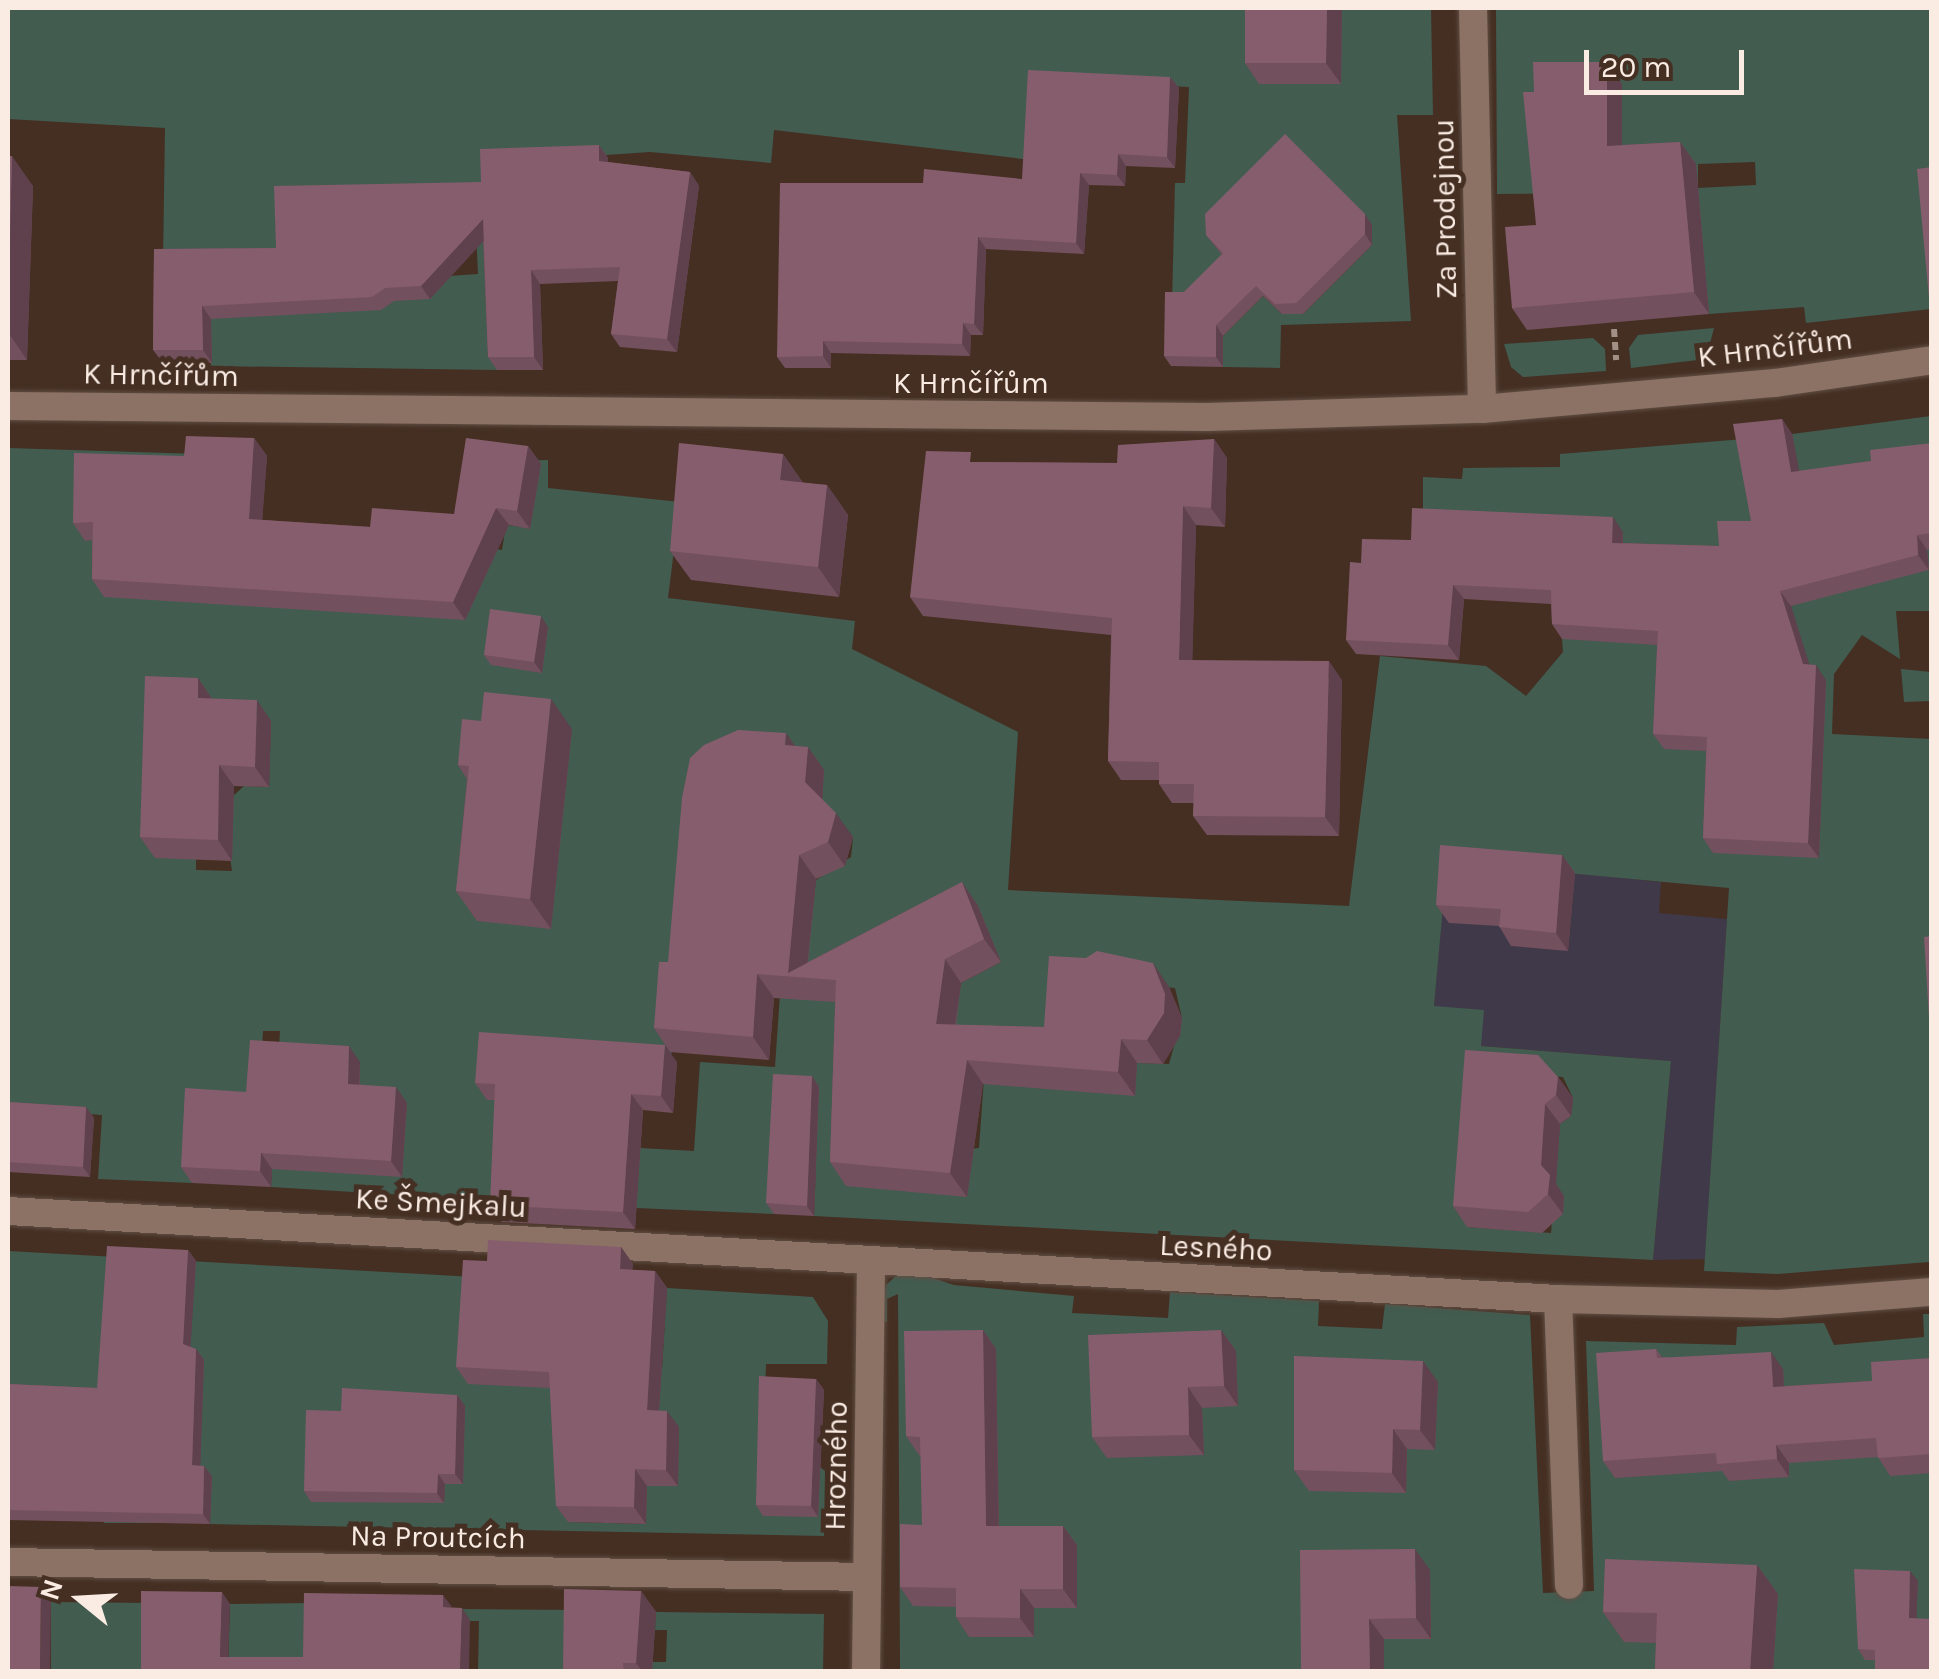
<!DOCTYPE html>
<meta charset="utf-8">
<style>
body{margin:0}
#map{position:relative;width:1939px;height:1679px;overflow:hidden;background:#452f23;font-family:Karla,sans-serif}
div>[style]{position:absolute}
.industrial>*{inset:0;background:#403949}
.green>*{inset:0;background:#425c50}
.path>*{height:6px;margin-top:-3px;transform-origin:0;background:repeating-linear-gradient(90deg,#a29086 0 8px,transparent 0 13px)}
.roads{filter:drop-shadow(0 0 2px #614e44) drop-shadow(0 0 2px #614e44)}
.minor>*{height:28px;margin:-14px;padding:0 14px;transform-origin:14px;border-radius:14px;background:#8c7265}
.tertiary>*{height:28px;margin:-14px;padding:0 14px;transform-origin:14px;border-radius:14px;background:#8c7265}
.wall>*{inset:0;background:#73505d}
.shaded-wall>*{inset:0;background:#5e414c}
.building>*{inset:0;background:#865d6c}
span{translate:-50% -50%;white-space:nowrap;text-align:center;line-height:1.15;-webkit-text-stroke:10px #452f23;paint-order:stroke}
.street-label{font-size:30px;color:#faebe3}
.frame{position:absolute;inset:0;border:10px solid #faebe3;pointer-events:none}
.north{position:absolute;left:30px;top:1549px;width:100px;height:100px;-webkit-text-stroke:8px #452f23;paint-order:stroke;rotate:288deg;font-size:28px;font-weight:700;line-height:40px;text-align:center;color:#faebe3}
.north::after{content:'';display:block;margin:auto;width:35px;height:45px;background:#faebe3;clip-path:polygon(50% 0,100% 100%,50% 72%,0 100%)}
.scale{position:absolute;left:1584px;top:50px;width:160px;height:45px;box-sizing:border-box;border:5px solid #faebe3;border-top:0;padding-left:12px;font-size:30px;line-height:35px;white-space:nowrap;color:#faebe3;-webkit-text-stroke:8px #452f23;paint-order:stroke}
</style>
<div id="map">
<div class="industrial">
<i style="clip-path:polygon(1446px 862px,1513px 928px,1512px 946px,1568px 950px,1575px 873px,1661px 882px,1659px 913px,1727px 919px,1705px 1259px,1653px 1260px,1671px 1061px,1480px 1046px,1434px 1006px)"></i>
</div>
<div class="green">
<i style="clip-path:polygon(evenodd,8px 8px,1431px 8px,1433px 115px,1397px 115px,1411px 321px,1281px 325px,1280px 368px,1223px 367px,1223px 336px,1263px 296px,1282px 314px,1303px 314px,1372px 245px,1372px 224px,1231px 264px,1172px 303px,1175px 183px,1185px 183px,1189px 87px,1036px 80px,1032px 160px,774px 130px,771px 163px,650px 152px,489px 163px,497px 370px,211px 366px,211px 303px,163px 262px,165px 128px,8px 119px,8px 8px,476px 231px,478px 274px,434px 277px,430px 299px,392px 299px,476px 231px)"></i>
<i style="clip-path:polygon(evenodd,1496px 8px,1931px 8px,1931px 309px,1806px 323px,1804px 307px,1709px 314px,1633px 193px,1497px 194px,1496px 8px,1755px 162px,1756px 185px,1698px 188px,1698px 164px,1755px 162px)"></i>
<i style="clip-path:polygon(1714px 328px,1706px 359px,1631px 368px,1629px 348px,1638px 335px)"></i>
<i style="clip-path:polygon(1593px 338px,1605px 349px,1606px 371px,1523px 377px,1511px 367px,1504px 344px)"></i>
<i style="clip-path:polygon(evenodd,1931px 416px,1931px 611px,1896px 611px,1900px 659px,1862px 635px,1834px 674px,1832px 734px,1931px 739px,1929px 1262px,1777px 1274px,1704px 1271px,1729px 888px,1447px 862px,1434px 1006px,1484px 1010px,1481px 1046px,1671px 1061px,1653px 1260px,814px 1216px,816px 1165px,774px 1214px,636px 1208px,640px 1148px,694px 1151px,700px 1062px,775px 1067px,780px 994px,677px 987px,671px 1060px,534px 1103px,503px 1201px,271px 1187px,280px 1031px,263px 1031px,258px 1108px,192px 1183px,98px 1179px,102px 1115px,8px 1109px,8px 448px,199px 454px,189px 579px,464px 543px,502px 550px,506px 525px,530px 528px,516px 461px,548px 460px,548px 488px,680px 502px,668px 598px,855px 621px,852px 649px,1018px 732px,1008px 890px,1349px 906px,1380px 656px,1486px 666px,1526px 696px,1563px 652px,1562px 639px,1795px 623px,1791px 606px,1802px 487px,1792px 434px,1931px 416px,271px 721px,269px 787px,244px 786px,223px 805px,232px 871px,196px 870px,196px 859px,155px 857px,271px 721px,1931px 416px,840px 821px,853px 837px,851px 857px,816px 880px,812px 917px,696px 856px,840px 821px,1931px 416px,1001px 962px,961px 983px,952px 1048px,986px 1050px,979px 1148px,969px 1149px,870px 1005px,1001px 962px,1931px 416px,1138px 984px,1175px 988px,1182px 1018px,1169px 1064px,1137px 1063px,1138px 984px,1931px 416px,1479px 1071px,1563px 1077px,1573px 1098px,1571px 1116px,1560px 1124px,1551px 1233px,1468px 1227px,1479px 1071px)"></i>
<i style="clip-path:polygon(1744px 439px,1761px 535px,1729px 561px,1622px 558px,1623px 533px,1423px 523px,1423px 477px,1462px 479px,1463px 468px,1560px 467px,1560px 454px)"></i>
<i style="clip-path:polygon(1901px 669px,1931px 672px,1931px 701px,1904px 702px)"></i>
<i style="clip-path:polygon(evenodd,8px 1251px,584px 1283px,662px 1369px,667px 1288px,813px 1297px,828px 1321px,827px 1364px,766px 1364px,764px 1420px,825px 1471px,824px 1536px,210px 1524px,211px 1476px,158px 1523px,104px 1523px,105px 1474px,8px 1414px,8px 1251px,679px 1428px,677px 1486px,647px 1486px,645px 1524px,568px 1522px,679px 1428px)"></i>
<i style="clip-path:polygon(921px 1274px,954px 1285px,1074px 1296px,1072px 1313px,1168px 1318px,1170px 1292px,1319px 1301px,1318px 1326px,1382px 1329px,1385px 1304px,1530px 1315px,1543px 1593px,1594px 1591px,1586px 1341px,1736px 1345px,1737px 1327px,1824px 1323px,1834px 1345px,1924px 1337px,1923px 1314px,1931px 1314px,1931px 1671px,900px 1671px,898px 1294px,887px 1299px,887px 1322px,877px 1321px,886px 1285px,897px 1275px)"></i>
<i style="clip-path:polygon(51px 1602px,151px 1603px,165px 1671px,51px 1672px)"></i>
<i style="clip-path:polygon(312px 1603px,311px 1669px,228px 1669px,230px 1604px)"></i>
<i style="clip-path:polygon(461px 1609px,579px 1610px,590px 1671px,478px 1671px,479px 1621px,460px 1621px)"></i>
<i style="clip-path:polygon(656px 1612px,824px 1614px,823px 1671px,651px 1671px,650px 1662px,666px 1662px,667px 1630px,655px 1630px)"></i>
</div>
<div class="path">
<i style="left:1614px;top:329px;width:31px;rotate:86deg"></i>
</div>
<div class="roads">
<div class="minor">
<i style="left:1473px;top:8px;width:401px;rotate:88.7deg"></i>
<i style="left:8px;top:1211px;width:1552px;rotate:3.25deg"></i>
<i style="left:1558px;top:1299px;width:220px;rotate:1.3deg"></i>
<i style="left:1778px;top:1304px;width:154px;rotate:-4.5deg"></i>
<i style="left:1558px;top:1299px;width:286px;rotate:87.8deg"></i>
<i style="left:8px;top:1562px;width:858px;rotate:1deg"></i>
<i style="left:866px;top:1672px;width:410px;rotate:-89.3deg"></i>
</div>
<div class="tertiary">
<i style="left:8px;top:406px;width:1199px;rotate:0.53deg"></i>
<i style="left:1207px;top:417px;width:275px;rotate:-1.7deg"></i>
<i style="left:1482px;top:409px;width:294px;rotate:-5.1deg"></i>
<i style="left:1775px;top:383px;width:159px;rotate:-8.3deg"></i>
</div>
</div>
<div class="wall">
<i style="clip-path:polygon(1342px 8px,1341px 84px,1259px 84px,1245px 63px)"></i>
<i style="clip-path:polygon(1607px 62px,1622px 84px,1622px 145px,1680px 142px,1696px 164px,1709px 314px,1527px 330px,1512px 308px,1536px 225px,1534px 92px)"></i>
<i style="clip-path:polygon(1170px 77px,1179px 88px,1175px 168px,1126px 166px,1125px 186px,1089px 185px,1084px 254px,986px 249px,983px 335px,971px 335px,970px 356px,831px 353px,831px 368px,785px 368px,777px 357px,923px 183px,1022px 179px)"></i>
<i style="clip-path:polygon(599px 145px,608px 158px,608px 162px,690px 172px,699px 186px,677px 352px,620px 347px,611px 334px,618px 281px,540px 284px,543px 370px,497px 370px,488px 357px,483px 241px,430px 299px,394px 301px,381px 310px,211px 319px,212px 363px,163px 363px,153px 350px,154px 249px,276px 248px)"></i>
<i style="clip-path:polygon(8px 156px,33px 186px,27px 360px,8px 360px)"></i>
<i style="clip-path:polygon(1372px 225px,1372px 245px,1303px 314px,1282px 314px,1263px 296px,1223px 336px,1223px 367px,1171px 366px,1164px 356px,1184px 292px,1222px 255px,1206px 235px)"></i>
<i style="clip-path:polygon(1782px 419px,1792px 434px,1799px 471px,1871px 461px,1932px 443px,1932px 549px,1927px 550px,1929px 570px,1791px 606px,1809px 665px,1826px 680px,1819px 858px,1713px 853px,1703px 838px,1706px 751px,1664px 749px,1653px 734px,1657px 645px,1562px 639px,1552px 624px,1551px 604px,1464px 599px,1459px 660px,1356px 654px,1346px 640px,1361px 563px,1411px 540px,1623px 532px,1623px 543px,1719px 546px,1751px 521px)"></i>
<i style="clip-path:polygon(254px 438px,267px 456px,262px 520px,370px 527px,454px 514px,528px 446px,541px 464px,530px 529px,509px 525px,465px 620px,104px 597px,92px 579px,92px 540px,85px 541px,73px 523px,184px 456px)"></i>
<i style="clip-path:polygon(1214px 439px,1227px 458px,1225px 527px,1196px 525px,1192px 660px,1342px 680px,1339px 836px,1207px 835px,1193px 816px,1194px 803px,1172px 803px,1159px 784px,1159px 780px,1121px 780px,1108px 761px,1111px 635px,923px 616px,910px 597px,978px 462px,1117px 463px)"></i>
<i style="clip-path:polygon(783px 454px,803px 483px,827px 485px,848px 515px,839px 597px,691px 580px,670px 551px)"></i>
<i style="clip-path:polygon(548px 627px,542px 673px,491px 665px,484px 655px)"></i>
<i style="clip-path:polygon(198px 678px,212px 699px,271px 721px,269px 787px,234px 786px,232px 861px,155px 858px,140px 837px)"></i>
<i style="clip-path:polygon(572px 729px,551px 929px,477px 921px,456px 891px,467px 779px,458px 765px)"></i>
<i style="clip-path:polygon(794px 746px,808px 747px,824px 770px,822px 799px,853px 837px,845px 866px,816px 879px,808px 962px,962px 882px,978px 906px,1001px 962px,961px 983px,956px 1025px,1044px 1027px,1169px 987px,1182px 1018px,1180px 1036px,1163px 1064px,1137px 1063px,1135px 1096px,983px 1084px,967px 1197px,846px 1186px,830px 1162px,835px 1002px,774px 998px,769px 1060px,670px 1052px,654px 1028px,668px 962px)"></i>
<i style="clip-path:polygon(1562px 855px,1575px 873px,1568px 951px,1511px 946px,1499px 926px,1449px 923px,1436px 905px)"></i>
<i style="clip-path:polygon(360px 1062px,360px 1084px,407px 1103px,402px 1177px,272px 1169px,271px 1187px,192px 1183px,181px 1167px,246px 1092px)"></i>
<i style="clip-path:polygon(677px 1062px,673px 1113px,643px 1110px,635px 1229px,502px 1222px,490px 1205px,495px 1100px,487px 1100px,475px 1083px)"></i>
<i style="clip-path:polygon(812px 1076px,819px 1087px,814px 1216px,774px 1214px,766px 1203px)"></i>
<i style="clip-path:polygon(1558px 1077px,1573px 1098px,1571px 1116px,1560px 1124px,1556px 1184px,1564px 1196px,1563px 1214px,1542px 1233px,1467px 1227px,1453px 1206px)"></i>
<i style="clip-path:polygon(8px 1102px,86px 1107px,94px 1118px,90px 1177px,8px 1172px)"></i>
<i style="clip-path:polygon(621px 1247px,633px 1264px,632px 1270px,655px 1271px,667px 1288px,659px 1410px,679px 1427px,678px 1486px,647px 1486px,646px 1524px,568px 1522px,556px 1506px,550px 1388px,468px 1384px,456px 1367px,487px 1261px)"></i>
<i style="clip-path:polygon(188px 1250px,196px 1261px,190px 1347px,196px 1349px,204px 1360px,200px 1466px,204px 1466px,212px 1476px,210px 1524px,8px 1520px,8px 1384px,97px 1388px)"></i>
<i style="clip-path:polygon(983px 1330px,996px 1349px,999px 1526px,1063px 1526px,1077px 1545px,1077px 1608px,1034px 1608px,1034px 1637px,969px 1637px,956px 1617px,956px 1607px,913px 1606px,900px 1587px,922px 1525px,921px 1456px,919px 1455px,906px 1436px)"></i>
<i style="clip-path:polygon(1221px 1330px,1236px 1351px,1238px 1406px,1202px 1408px,1204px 1455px,1107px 1458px,1092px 1437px)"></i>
<i style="clip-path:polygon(1656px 1349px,1662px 1357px,1783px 1369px,1784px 1386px,1872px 1381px,1932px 1358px,1932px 1473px,1890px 1476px,1878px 1457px,1789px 1463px,1789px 1477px,1729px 1481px,1722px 1471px,1615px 1478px,1603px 1461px)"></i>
<i style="clip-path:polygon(816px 1379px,824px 1390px,818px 1517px,763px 1516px,756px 1505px)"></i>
<i style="clip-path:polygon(1438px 1382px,1435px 1450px,1407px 1449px,1406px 1493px,1309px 1491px,1294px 1470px)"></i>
<i style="clip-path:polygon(457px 1395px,465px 1406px,463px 1484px,445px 1484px,444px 1503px,311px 1502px,304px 1491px,341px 1411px)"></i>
<i style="clip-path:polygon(1757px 1565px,1778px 1594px,1773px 1672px,1657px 1672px,1655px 1669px,1656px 1643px,1624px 1642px,1603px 1612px)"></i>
<i style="clip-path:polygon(1430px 1570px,1431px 1639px,1384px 1639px,1384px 1672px,1301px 1672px)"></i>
<i style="clip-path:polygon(1918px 1581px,1916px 1619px,1875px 1660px,1865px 1660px,1858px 1649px)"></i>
<i style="clip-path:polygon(641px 1591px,656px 1612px,652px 1672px,563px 1672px)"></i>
</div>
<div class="shaded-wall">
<i style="clip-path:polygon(1327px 8px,1342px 8px,1341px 84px,1326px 63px)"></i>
<i style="clip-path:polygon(1607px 62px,1622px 84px,1622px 167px,1607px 146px)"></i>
<i style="clip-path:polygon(1170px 77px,1179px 88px,1175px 168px,1167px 157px)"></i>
<i style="clip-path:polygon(1680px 142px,1696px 164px,1709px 314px,1694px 292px)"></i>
<i style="clip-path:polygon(599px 145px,608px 158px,608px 174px,599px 161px)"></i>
<i style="clip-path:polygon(1118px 154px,1126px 166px,1125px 186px,1117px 175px)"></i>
<i style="clip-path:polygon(12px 156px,33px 186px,27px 360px,8px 332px)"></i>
<i style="clip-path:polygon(690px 172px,699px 186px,677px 352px,667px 339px)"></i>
<i style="clip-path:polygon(1080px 173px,1089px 185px,1084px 254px,1076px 243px)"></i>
<i style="clip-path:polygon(1365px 214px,1372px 225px,1372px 245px,1365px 234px)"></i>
<i style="clip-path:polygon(483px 219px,492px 232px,430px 299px,421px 286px)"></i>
<i style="clip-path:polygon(978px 237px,986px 249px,983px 335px,974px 324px)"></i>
<i style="clip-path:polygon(531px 270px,540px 284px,543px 370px,534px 357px)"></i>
<i style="clip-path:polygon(202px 306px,211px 319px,212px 363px,203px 350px)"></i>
<i style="clip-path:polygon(963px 323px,971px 335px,970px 356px,962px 344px)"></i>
<i style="clip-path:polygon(1216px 325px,1223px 336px,1223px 367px,1216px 357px)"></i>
<i style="clip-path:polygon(823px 341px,831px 353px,831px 368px,823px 356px)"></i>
<i style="clip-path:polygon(1782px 419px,1792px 434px,1802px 487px,1791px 472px)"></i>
<i style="clip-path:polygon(254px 438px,267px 456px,261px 537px,249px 519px)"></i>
<i style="clip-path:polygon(1214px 439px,1227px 458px,1225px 527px,1211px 508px)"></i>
<i style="clip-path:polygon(528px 446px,541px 464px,530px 529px,517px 511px)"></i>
<i style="clip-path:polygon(783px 454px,804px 484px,780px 480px)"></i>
<i style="clip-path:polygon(827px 485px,848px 515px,839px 597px,818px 567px)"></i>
<i style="clip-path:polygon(1183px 506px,1196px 525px,1192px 679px,1179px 660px)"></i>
<i style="clip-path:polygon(496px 508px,509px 525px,465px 620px,453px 602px)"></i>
<i style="clip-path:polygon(1613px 517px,1623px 532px,1622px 558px,1612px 543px)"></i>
<i style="clip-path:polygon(1917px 535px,1927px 550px,1929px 570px,1918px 555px)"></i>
<i style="clip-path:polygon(1453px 585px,1464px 599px,1459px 660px,1448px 645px)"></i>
<i style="clip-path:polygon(1780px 591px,1791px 606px,1814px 679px,1803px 664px)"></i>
<i style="clip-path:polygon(541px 616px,548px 627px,542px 673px,534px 662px)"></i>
<i style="clip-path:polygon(1329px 661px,1342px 680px,1339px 836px,1325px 817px)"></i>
<i style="clip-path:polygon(1816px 665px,1826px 680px,1819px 858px,1808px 843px)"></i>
<i style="clip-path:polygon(198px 678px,212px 699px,198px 698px)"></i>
<i style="clip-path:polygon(551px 699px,572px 729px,551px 929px,530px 899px)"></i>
<i style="clip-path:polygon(257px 700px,271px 721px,269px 787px,255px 767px)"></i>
<i style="clip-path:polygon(786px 733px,803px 757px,785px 745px)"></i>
<i style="clip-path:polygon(808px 747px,824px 770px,822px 806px,805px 782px)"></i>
<i style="clip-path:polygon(219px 765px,234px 786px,232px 861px,218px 840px)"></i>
<i style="clip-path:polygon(836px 813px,853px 837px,845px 866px,828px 842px)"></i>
<i style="clip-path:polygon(799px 855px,816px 879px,806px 978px,788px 973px)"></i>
<i style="clip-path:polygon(1562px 855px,1575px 873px,1568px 951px,1556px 933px)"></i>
<i style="clip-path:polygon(962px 882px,978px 906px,1001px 962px,984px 939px)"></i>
<i style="clip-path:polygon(945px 959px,961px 983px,952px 1048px,936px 1024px)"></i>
<i style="clip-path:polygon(1153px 963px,1169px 987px,1182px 1018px,1180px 1036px,1163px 1064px,1147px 1040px)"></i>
<i style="clip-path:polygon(757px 974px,774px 998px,769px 1060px,753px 1037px)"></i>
<i style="clip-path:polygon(1121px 1039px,1137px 1063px,1135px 1096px,1118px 1072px)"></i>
<i style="clip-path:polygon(665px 1045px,677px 1062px,673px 1113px,661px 1096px)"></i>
<i style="clip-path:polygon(349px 1046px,360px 1062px,359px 1100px,348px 1084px)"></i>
<i style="clip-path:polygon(967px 1060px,983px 1084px,967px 1197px,950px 1173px)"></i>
<i style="clip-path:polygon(812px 1076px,819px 1087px,814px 1216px,807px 1206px)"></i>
<i style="clip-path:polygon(1558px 1077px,1573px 1098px,1571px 1116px,1556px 1095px)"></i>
<i style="clip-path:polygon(396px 1087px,407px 1103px,402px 1177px,391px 1161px)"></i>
<i style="clip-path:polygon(631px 1094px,643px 1110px,635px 1229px,623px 1212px)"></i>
<i style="clip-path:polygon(1545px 1104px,1560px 1124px,1556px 1184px,1564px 1196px,1563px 1214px,1548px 1194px,1541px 1165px)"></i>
<i style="clip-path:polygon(86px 1107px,94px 1118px,90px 1177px,83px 1167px)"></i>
<i style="clip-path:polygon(261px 1153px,272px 1169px,271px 1187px,260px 1171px)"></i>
<i style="clip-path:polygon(621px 1247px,633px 1264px,631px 1286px,620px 1269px)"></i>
<i style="clip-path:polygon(188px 1250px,196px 1261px,190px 1355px,183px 1344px)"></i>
<i style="clip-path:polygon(655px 1271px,667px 1288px,658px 1427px,647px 1410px)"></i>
<i style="clip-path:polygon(983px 1330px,996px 1349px,999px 1545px,986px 1526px)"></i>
<i style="clip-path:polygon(1221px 1330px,1236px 1351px,1238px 1406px,1224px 1386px)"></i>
<i style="clip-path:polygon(196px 1349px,204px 1360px,200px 1476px,192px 1465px)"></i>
<i style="clip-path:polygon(1771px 1352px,1783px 1369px,1785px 1404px,1773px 1387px)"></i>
<i style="clip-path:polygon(1423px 1361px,1438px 1382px,1435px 1450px,1420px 1430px)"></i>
<i style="clip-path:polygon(816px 1379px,824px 1390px,818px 1517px,811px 1506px)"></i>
<i style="clip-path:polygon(1188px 1387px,1202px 1408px,1204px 1455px,1189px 1435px)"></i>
<i style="clip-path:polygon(457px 1395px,465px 1406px,463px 1484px,455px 1474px)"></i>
<i style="clip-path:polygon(667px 1411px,679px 1427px,678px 1486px,666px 1470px)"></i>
<i style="clip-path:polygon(1393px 1429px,1407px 1449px,1406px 1493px,1392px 1473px)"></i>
<i style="clip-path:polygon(1776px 1445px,1789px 1463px,1789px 1477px,1777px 1459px)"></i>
<i style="clip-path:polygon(204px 1466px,212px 1476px,210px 1524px,203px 1514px)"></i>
<i style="clip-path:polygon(635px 1469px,647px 1486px,646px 1524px,634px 1507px)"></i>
<i style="clip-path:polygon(438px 1474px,445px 1484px,444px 1503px,437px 1493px)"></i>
<i style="clip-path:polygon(1063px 1526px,1077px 1545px,1077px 1608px,1063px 1589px)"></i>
<i style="clip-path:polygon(1415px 1549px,1430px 1570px,1431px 1639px,1416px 1618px)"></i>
<i style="clip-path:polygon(1757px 1565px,1778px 1594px,1773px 1672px,1750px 1672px)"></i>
<i style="clip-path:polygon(1910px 1571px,1918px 1581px,1916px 1629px,1909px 1618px)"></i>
<i style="clip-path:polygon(41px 1587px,51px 1602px,50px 1672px,40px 1672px)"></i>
<i style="clip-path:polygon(1020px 1589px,1034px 1608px,1034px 1637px,1020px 1618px)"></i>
<i style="clip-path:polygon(641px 1591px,656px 1612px,652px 1672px,643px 1672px,636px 1663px)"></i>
<i style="clip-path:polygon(222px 1592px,230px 1604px,228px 1669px,220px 1657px)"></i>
<i style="clip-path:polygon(443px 1595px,452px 1607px,443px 1607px)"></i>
<i style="clip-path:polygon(462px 1608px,470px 1620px,469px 1672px,460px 1672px)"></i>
<i style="clip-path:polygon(1369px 1619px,1384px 1639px,1384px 1672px,1370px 1672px)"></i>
</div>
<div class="building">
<i style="clip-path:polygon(1245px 8px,1327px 8px,1326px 63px,1245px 63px)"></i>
<i style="clip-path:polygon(1533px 62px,1607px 62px,1607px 146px,1680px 142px,1694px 292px,1512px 308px,1505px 227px,1536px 225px,1523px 92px,1534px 92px)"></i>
<i style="clip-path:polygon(1028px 70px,1170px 77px,1167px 157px,1118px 154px,1117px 175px,1080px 173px,1076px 243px,978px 237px,974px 324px,963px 323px,962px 344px,823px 341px,823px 356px,777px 357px,780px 183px,923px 183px,924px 169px,1022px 179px)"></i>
<i style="clip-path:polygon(1285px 134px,1365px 214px,1365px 234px,1296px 303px,1275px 304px,1256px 286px,1216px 325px,1216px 357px,1164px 356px,1165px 292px,1184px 292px,1223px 253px,1206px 235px,1205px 214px)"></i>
<i style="clip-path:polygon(599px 145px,599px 161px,690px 172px,667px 339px,611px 334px,620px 267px,531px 270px,534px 357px,488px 357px,483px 219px,421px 286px,385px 288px,372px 297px,202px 306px,203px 350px,153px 350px,154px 249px,276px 248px,274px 186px,481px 182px,480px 149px)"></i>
<i style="clip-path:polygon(8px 156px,12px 156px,8px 298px)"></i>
<i style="clip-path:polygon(1932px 167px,1932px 297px,1929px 298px,1917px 169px)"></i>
<i style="clip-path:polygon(1782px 419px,1791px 472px,1871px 461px,1870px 450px,1932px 443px,1932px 533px,1917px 535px,1918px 555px,1780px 591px,1803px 664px,1816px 665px,1808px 843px,1703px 838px,1707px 737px,1653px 734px,1658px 631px,1552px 624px,1551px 590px,1453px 585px,1448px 645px,1346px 640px,1350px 562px,1361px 563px,1362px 539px,1411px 540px,1412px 508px,1613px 517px,1612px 543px,1719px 546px,1717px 521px,1751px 521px,1733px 424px)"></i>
<i style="clip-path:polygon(186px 436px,254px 438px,249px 519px,370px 527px,372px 508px,454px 514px,466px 438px,528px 446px,517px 511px,496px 508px,453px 602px,92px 579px,93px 522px,73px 523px,74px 453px,184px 456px)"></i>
<i style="clip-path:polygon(1214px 439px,1211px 508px,1183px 506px,1179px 660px,1329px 661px,1325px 817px,1193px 816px,1194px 784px,1159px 784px,1159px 762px,1108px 761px,1112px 618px,910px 597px,926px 451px,971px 452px,970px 462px,1117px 463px,1118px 445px)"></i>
<i style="clip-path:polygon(679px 443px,783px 454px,780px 480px,827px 485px,818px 567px,670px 551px)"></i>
<i style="clip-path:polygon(490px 609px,541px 616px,534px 662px,484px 655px)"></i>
<i style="clip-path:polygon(145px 676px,198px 678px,198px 698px,257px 700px,255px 767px,219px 765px,218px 840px,140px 837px)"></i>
<i style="clip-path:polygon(484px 692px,551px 699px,530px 899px,456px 891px,469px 766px,458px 765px,462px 719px,481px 721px)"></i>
<i style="clip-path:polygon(738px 730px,786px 733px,785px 745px,808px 747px,805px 782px,836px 813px,828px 842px,799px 855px,788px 973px,962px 882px,984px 939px,945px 959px,936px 1024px,1044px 1027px,1049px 956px,1086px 958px,1097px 951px,1153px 963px,1165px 994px,1164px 1013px,1147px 1040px,1121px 1039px,1118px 1072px,967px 1060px,950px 1173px,830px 1162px,836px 980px,757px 974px,753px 1037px,654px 1028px,659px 962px,668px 962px,682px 798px,690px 758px,704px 745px)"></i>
<i style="clip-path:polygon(1440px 845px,1562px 855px,1556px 933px,1499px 927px,1501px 909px,1436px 905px)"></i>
<i style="clip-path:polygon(1932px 936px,1932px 1066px,1924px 937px)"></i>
<i style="clip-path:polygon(479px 1032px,665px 1045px,661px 1096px,631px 1094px,623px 1212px,490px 1205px,495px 1084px,475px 1083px)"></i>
<i style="clip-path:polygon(250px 1040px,349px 1046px,348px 1084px,396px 1087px,391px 1161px,261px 1153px,260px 1171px,181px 1167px,185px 1088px,246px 1092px)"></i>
<i style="clip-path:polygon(1465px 1050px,1538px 1055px,1558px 1077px,1556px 1095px,1545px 1104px,1541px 1165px,1550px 1175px,1548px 1194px,1528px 1212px,1453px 1206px)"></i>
<i style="clip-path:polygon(773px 1074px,812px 1076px,807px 1206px,766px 1203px)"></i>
<i style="clip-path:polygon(8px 1102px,86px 1107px,83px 1167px,8px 1162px)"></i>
<i style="clip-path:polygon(488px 1240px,621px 1247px,620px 1269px,655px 1271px,647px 1410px,667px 1411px,666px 1470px,635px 1469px,634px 1507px,556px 1506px,549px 1372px,456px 1367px,463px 1260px,487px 1261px)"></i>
<i style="clip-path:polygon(107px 1246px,188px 1250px,183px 1344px,196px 1349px,192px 1465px,204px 1466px,203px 1514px,8px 1510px,8px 1384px,97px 1388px)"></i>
<i style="clip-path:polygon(983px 1330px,986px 1526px,1063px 1526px,1063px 1589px,1020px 1589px,1020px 1618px,956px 1617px,956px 1588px,900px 1587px,900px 1524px,922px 1525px,920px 1437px,906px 1436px,904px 1331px)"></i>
<i style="clip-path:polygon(1221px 1330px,1224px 1386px,1188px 1387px,1189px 1435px,1092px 1437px,1088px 1335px)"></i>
<i style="clip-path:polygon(1656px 1349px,1657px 1358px,1771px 1352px,1773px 1387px,1872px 1381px,1871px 1362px,1932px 1358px,1932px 1454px,1878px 1458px,1876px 1438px,1776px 1445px,1777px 1459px,1717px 1464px,1716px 1453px,1603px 1461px,1596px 1353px)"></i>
<i style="clip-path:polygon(1294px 1356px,1423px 1361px,1420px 1430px,1393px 1429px,1392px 1473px,1294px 1470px)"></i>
<i style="clip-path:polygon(759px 1376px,816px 1379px,811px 1506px,756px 1505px)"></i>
<i style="clip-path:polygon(342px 1388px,457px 1395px,455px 1474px,438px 1474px,437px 1493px,304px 1491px,306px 1410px,341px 1411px)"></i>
<i style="clip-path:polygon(1415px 1549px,1416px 1618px,1369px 1619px,1370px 1672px,1301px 1672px,1300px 1550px)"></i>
<i style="clip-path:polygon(1605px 1559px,1757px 1565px,1750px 1672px,1707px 1672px,1706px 1670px,1655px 1669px,1657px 1613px,1603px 1612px)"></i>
<i style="clip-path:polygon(1854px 1569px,1910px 1571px,1909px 1618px,1932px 1619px,1932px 1672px,1875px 1672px,1875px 1650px,1858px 1649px)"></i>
<i style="clip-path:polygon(8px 1586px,41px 1587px,40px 1672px,8px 1672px)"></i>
<i style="clip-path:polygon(564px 1589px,641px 1591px,636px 1663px,623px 1663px,624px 1672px,563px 1672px)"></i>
<i style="clip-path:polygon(141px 1591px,222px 1592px,220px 1657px,303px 1657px,304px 1593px,443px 1595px,443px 1607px,462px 1608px,460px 1672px,141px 1672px)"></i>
</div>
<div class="street-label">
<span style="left:1445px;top:209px;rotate:-91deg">Za Prodejnou</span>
<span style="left:1775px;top:348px;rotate:-7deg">K Hrnčířům</span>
<span style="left:161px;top:375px;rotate:1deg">K Hrnčířům</span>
<span style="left:971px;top:383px">K Hrnčířům</span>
<span style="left:441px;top:1203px;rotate:3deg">Ke Šmejkalu</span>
<span style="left:1216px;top:1248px;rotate:3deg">Lesného</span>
<span style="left:836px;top:1466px;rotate:-89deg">Hrozného</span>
<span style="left:438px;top:1537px;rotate:1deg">Na Proutcích</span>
</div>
<div class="frame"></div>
<div class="north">N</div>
<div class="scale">20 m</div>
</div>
